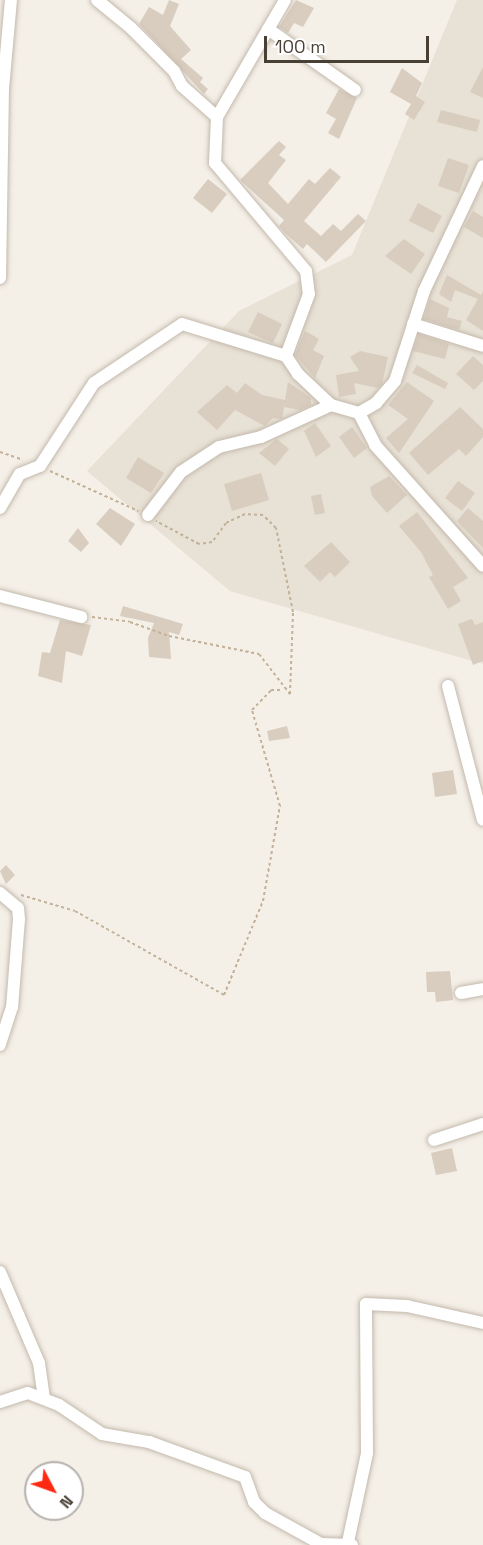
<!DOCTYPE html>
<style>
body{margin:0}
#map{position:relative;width:483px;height:1545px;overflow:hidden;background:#f4efe7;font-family:"Space Grotesk",sans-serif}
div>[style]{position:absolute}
.residential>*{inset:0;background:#e8e1d5}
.building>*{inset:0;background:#d9cdbf}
.path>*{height:2px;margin-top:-1px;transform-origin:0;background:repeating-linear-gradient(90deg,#c3b199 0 3px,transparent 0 6px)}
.roads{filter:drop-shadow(0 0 2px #c3b9ac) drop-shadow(0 0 2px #c3b9ac)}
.street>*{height:12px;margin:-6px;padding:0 6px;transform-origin:6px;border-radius:6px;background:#fff}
span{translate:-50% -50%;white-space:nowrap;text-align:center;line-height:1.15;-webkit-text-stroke:5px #fff;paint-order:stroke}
.north{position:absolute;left:24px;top:1461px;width:60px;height:60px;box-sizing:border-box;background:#fff;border:2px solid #b6b2ae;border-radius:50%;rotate:131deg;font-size:16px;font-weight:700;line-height:24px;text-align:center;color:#483f35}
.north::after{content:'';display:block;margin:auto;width:21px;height:27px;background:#ff2813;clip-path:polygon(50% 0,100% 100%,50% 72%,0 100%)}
.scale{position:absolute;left:264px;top:36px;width:165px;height:27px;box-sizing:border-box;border:3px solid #483f35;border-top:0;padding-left:8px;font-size:18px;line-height:21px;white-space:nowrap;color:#483f35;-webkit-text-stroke:4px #fff;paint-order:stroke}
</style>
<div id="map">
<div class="residential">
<i style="clip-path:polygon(457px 0,483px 0,483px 664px,230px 591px,87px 471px,239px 311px,352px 255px)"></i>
</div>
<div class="building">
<i style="clip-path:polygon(169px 0,179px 4px,170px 26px,191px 50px,181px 59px,203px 78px,200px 82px,208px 89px,204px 94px,139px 24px,149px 7px,163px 15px)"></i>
<i style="clip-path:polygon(296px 0,314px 8px,303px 27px,294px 23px,288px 33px,279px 27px)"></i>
<i style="clip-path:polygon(483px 67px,483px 98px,470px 92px)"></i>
<i style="clip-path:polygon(402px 68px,422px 83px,416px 96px,425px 102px,414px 120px,405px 114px,411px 104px,390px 92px)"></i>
<i style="clip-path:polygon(339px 89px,357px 98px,339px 139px,328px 133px,336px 119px,326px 113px)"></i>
<i style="clip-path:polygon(441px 110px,480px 120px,477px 132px,437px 122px)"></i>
<i style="clip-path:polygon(279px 141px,286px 147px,279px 155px,286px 160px,268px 183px,288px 204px,309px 179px,315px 184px,330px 168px,341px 177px,304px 221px,321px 236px,333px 224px,341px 231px,358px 214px,366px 221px,326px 262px,307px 244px,303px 249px,285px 233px,279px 226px,284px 220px,240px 180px)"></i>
<i style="clip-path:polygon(448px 158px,469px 165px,459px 193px,438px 186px)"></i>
<i style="clip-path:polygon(208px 179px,227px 194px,212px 213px,193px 198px)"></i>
<i style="clip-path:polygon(418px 203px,442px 216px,433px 233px,409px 221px)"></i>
<i style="clip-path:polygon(473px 211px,483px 217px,483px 238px,464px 227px)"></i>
<i style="clip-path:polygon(404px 239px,425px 254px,411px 274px,385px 256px)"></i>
<i style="clip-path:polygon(447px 275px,481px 295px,483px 291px,483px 331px,466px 320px,478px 299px,455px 290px,451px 302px,439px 294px)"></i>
<i style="clip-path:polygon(430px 299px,449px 308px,447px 317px,462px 321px,459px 330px,424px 319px)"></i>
<i style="clip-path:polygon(258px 312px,282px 324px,273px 343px,248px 332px)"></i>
<i style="clip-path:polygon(305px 331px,319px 339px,313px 350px,324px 356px,315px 378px,295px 355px)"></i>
<i style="clip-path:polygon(419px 334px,449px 344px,445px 359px,413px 351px)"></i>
<i style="clip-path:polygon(360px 351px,388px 357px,382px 384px,378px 388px,354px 383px,356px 394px,339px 397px,336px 375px,359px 371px,350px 357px)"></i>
<i style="clip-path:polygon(473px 356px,483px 365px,483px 381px,474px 390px,456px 374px)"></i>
<i style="clip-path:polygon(417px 365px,448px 383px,445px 389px,412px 373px)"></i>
<i style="clip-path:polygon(288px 382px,311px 398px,311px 405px,300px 410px,284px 407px,282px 419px,273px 418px,265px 426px,235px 410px,217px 430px,197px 412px,227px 385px,237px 393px,245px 383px,262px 395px,285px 400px)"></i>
<i style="clip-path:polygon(407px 382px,434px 401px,399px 453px,386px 438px,408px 419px,388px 405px)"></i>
<i style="clip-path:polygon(460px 407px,483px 429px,483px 437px,466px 456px,459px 449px,428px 475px,409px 453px)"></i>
<i style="clip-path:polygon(315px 423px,331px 446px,316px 457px,304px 431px)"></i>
<i style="clip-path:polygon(352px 427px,367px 448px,354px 458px,339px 437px)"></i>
<i style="clip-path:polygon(277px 439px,289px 449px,275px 466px,259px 453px)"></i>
<i style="clip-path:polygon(138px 457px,164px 473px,151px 493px,126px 478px)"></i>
<i style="clip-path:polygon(261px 473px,269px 500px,232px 511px,224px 484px)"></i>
<i style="clip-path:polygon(389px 476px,407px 495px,387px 513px,372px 496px,370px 487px)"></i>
<i style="clip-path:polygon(458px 481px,475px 493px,462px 511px,445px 498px)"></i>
<i style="clip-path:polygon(321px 494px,325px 513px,315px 515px,311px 496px)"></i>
<i style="clip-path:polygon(110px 508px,135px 524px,121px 546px,96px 524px)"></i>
<i style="clip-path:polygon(468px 508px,483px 521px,483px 548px,457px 521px)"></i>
<i style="clip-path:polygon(417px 512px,468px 578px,453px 587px,461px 601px,448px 609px,429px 577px,433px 575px,421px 552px,399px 526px)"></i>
<i style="clip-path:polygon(78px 528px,89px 543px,81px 552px,68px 541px)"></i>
<i style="clip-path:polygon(331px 542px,350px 562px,335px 577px,330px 572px,320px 582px,304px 566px)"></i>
<i style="clip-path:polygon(123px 606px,183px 624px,179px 635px,169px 632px,171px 659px,149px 657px,148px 638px,154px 623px,120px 616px)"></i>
<i style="clip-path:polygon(472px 619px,475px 625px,483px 622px,483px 661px,473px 665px,458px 624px)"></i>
<i style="clip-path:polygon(60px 620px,91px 625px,82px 656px,66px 651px,62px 683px,38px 676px,42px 652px,50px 653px)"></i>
<i style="clip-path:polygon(287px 726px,290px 738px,269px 741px,267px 731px)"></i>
<i style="clip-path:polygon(453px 770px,457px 794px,435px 797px,432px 773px)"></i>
<i style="clip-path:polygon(6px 865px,15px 875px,6px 884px,0 871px)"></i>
<i style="clip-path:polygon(450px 971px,453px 1000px,436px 1002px,435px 992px,427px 992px,426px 972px)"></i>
<i style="clip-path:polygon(452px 1148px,457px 1171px,436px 1175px,431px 1153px)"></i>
</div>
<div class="path">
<i style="left:0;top:452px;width:24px;rotate:19deg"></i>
<i style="left:50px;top:471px;width:97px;rotate:24.4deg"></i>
<i style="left:92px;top:617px;width:38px;rotate:7deg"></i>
<i style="left:130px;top:622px;width:41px;rotate:19.7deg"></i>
<i style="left:169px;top:636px;width:92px;rotate:11.3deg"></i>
<i style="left:259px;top:654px;width:51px;rotate:52.2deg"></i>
<i style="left:290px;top:694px;width:82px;rotate:-87.9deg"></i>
<i style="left:293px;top:612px;width:86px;rotate:-101.4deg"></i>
<i style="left:276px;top:528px;width:18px;rotate:-135deg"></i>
<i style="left:263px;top:515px;width:18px;rotate:-177deg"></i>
<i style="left:245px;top:514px;width:21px;rotate:155deg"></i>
<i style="left:226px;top:523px;width:24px;rotate:126deg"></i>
<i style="left:212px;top:542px;width:13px;rotate:171deg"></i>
<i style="left:199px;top:544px;width:49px;rotate:-151.9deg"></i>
<i style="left:21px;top:895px;width:56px;rotate:16.5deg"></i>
<i style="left:75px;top:911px;width:171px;rotate:29.4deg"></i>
<i style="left:224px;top:995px;width:102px;rotate:-67.5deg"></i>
<i style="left:263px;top:901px;width:97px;rotate:-79.9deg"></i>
<i style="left:280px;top:806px;width:100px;rotate:-106.3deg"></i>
<i style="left:252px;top:710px;width:28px;rotate:-46deg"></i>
<i style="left:271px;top:690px;width:12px"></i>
</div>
<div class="roads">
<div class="street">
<i style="left:97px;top:0;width:44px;rotate:39.5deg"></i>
<i style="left:131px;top:28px;width:61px;rotate:45deg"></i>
<i style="left:174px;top:71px;width:17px;rotate:62deg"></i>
<i style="left:182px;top:86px;width:47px;rotate:41.5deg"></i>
<i style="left:217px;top:117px;width:46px;rotate:92.5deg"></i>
<i style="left:215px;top:163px;width:141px;rotate:49.9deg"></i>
<i style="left:306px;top:271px;width:23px;rotate:83deg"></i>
<i style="left:309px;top:294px;width:66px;rotate:110.4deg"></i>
<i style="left:286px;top:356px;width:22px;rotate:56deg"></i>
<i style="left:298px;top:374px;width:45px;rotate:43.2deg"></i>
<i style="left:268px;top:29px;width:106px;rotate:35deg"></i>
<i style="left:217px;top:117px;width:135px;rotate:-59.8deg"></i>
<i style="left:0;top:278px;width:189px;rotate:-89.1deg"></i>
<i style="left:3px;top:89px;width:89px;rotate:-84.9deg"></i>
<i style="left:413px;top:324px;width:73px;rotate:17.4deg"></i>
<i style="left:359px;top:413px;width:36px;rotate:63deg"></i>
<i style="left:375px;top:445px;width:162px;rotate:48.2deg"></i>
<i style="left:0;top:508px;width:39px;rotate:-60deg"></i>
<i style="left:20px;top:474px;width:22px;rotate:-22deg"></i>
<i style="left:40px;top:466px;width:99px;rotate:-57deg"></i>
<i style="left:94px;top:383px;width:106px;rotate:-33.8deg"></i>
<i style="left:182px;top:324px;width:109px;rotate:17.1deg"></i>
<i style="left:148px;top:515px;width:54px;rotate:-52.5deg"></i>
<i style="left:181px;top:472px;width:45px;rotate:-33.3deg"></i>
<i style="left:219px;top:447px;width:43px;rotate:-13.4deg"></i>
<i style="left:261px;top:437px;width:77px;rotate:-24.6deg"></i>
<i style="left:331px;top:405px;width:29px;rotate:16deg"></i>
<i style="left:359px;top:413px;width:20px;rotate:-30deg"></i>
<i style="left:376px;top:403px;width:29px;rotate:-49deg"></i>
<i style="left:395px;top:381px;width:95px;rotate:-72.1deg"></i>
<i style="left:424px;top:291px;width:138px;rotate:-64.7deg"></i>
<i style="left:0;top:596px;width:84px;rotate:14.5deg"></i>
<i style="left:448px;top:686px;width:138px;rotate:75.4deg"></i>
<i style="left:0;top:893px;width:23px;rotate:40deg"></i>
<i style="left:18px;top:908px;width:11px;rotate:85deg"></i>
<i style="left:19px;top:919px;width:88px;rotate:94.5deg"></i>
<i style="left:12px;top:1007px;width:40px;rotate:108deg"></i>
<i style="left:461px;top:993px;width:22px;rotate:-10deg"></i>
<i style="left:434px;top:1140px;width:52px;rotate:-18.1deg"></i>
<i style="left:0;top:1272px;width:99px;rotate:66.8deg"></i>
<i style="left:39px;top:1363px;width:35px;rotate:82deg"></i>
<i style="left:0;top:1402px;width:29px;rotate:-18deg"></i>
<i style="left:28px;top:1393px;width:33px;rotate:21deg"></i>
<i style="left:59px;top:1405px;width:52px;rotate:34deg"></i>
<i style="left:102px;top:1434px;width:48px;rotate:9.7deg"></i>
<i style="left:149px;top:1442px;width:102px;rotate:20deg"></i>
<i style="left:245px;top:1477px;width:27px;rotate:70deg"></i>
<i style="left:254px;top:1502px;width:16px;rotate:45deg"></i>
<i style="left:265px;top:1513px;width:64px;rotate:29deg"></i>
<i style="left:321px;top:1544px;width:31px;rotate:2deg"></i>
<i style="left:348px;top:1542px;width:91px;rotate:-77.9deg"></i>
<i style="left:367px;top:1453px;width:149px;rotate:-90.4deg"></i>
<i style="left:366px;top:1304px;width:41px;rotate:2.8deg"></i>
<i style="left:407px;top:1306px;width:78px;rotate:12.6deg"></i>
</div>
</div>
<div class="north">N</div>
<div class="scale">100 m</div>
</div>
